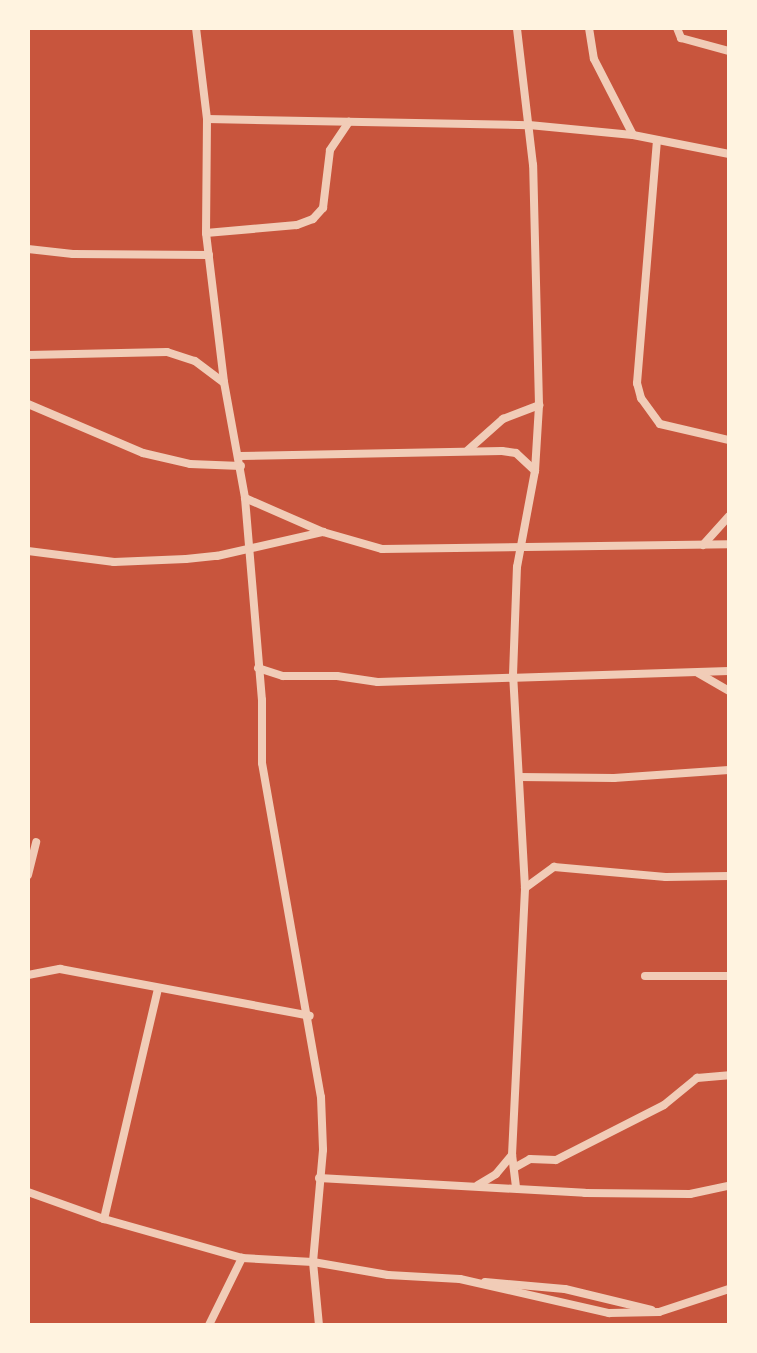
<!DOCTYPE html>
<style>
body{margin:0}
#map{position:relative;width:757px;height:1353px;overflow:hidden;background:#c8553d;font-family:"Titillium Web",sans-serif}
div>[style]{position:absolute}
.minor>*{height:8px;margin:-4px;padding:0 4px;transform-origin:4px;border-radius:4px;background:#f1ccb7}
span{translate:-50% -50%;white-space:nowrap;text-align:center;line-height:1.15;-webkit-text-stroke:7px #fff3e0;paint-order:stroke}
.frame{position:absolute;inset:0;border:30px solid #fff3e0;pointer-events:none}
</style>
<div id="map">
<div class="minor">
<i style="left:196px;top:28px;width:92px;rotate:83.1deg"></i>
<i style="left:207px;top:119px;width:114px;rotate:90.5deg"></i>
<i style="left:206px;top:233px;width:150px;rotate:83.1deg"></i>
<i style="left:224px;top:382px;width:118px;rotate:79.7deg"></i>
<i style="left:245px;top:498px;width:203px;rotate:85.2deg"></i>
<i style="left:262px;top:700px;width:63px;rotate:90deg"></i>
<i style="left:262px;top:763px;width:339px;rotate:80deg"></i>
<i style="left:321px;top:1097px;width:53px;rotate:87.8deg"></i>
<i style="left:323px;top:1150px;width:112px;rotate:95.1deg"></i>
<i style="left:313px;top:1262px;width:63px;rotate:84.6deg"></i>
<i style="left:589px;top:28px;width:31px;rotate:81deg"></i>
<i style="left:594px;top:59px;width:85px;rotate:62.8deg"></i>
<i style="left:677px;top:28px;width:11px;rotate:68deg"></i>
<i style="left:681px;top:38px;width:50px;rotate:15.2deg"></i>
<i style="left:207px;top:119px;width:322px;rotate:1.1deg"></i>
<i style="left:529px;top:125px;width:104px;rotate:5.5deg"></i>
<i style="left:633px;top:135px;width:98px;rotate:11.2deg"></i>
<i style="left:657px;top:140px;width:244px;rotate:94.7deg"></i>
<i style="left:637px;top:383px;width:16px;rotate:75deg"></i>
<i style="left:641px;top:398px;width:32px;rotate:54deg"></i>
<i style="left:660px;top:424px;width:71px;rotate:13.1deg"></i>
<i style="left:206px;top:233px;width:91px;rotate:-5deg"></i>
<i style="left:297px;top:225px;width:17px;rotate:-21deg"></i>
<i style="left:313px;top:219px;width:15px;rotate:-48deg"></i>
<i style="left:323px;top:208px;width:58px;rotate:-83.1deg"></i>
<i style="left:330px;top:150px;width:34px;rotate:-56deg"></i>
<i style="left:28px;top:249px;width:45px;rotate:6.3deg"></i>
<i style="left:73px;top:254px;width:136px;rotate:0.4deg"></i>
<i style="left:28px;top:355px;width:139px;rotate:-1.2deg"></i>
<i style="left:167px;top:352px;width:29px;rotate:18deg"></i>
<i style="left:195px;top:361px;width:35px;rotate:37deg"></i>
<i style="left:28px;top:404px;width:125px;rotate:23.1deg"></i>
<i style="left:143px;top:453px;width:48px;rotate:13.2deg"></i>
<i style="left:190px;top:464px;width:51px;rotate:2.2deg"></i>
<i style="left:468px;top:450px;width:47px;rotate:-41.5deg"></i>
<i style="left:503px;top:419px;width:39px;rotate:-21deg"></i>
<i style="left:240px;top:456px;width:262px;rotate:-1.1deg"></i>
<i style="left:502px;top:451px;width:14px;rotate:8deg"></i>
<i style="left:516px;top:453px;width:26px;rotate:43deg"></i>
<i style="left:245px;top:498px;width:85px;rotate:23.6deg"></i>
<i style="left:323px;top:532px;width:61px;rotate:16.1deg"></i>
<i style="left:382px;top:549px;width:347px;rotate:-0.8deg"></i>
<i style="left:703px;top:545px;width:39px;rotate:-48deg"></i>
<i style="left:28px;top:551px;width:87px;rotate:7.3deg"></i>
<i style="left:114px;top:562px;width:72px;rotate:-2.4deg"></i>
<i style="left:186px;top:559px;width:31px;rotate:-6deg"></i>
<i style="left:217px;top:556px;width:109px;rotate:-12.8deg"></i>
<i style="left:258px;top:668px;width:26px;rotate:18deg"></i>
<i style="left:283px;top:676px;width:54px"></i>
<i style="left:337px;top:676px;width:41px;rotate:8.3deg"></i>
<i style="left:378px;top:682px;width:351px;rotate:-1.8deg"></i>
<i style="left:698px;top:673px;width:36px;rotate:30deg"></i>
<i style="left:519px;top:777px;width:95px;rotate:0.6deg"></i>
<i style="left:614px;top:778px;width:115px;rotate:-4deg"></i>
<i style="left:28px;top:875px;width:34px;rotate:-76deg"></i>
<i style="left:525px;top:888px;width:36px;rotate:-36deg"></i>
<i style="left:554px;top:867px;width:112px;rotate:5.1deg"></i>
<i style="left:666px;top:877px;width:63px;rotate:-0.9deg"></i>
<i style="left:28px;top:975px;width:33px;rotate:-11deg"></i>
<i style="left:60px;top:969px;width:254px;rotate:10.6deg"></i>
<i style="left:645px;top:976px;width:84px"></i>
<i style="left:514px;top:1168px;width:18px;rotate:-29deg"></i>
<i style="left:530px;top:1159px;width:26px;rotate:2deg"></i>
<i style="left:556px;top:1160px;width:121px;rotate:-27deg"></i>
<i style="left:664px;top:1105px;width:43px;rotate:-39.3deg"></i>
<i style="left:697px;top:1078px;width:32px;rotate:-5deg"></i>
<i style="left:319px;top:1178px;width:266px;rotate:3.2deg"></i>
<i style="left:585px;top:1193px;width:105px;rotate:0.5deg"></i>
<i style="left:690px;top:1194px;width:40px;rotate:-12deg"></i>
<i style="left:478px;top:1185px;width:21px;rotate:-31deg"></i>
<i style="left:496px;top:1174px;width:25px;rotate:-50deg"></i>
<i style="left:516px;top:1187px;width:32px;rotate:-97deg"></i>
<i style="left:512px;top:1155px;width:267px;rotate:-87.2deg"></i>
<i style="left:525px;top:888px;width:213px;rotate:-93.2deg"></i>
<i style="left:513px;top:675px;width:108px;rotate:-87.9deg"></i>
<i style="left:517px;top:567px;width:98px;rotate:-79.4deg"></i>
<i style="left:535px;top:471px;width:66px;rotate:-86.5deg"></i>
<i style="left:539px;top:405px;width:240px;rotate:-91.4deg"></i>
<i style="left:533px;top:165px;width:138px;rotate:-96.7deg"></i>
<i style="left:28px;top:1192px;width:81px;rotate:19.6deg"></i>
<i style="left:104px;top:1219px;width:143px;rotate:15.8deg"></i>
<i style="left:242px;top:1258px;width:71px;rotate:3.2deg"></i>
<i style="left:313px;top:1262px;width:76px;rotate:9.8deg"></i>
<i style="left:388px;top:1275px;width:72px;rotate:3.2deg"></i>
<i style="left:460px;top:1279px;width:153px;rotate:12.9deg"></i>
<i style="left:609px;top:1313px;width:50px;rotate:-1.1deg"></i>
<i style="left:659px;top:1312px;width:74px;rotate:-18.2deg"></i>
<i style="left:104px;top:1219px;width:237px;rotate:-76.8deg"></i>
<i style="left:485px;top:1282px;width:80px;rotate:5deg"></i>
<i style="left:565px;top:1289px;width:89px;rotate:13.6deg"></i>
<i style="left:209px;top:1325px;width:75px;rotate:-63.8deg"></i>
</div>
<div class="frame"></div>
</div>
